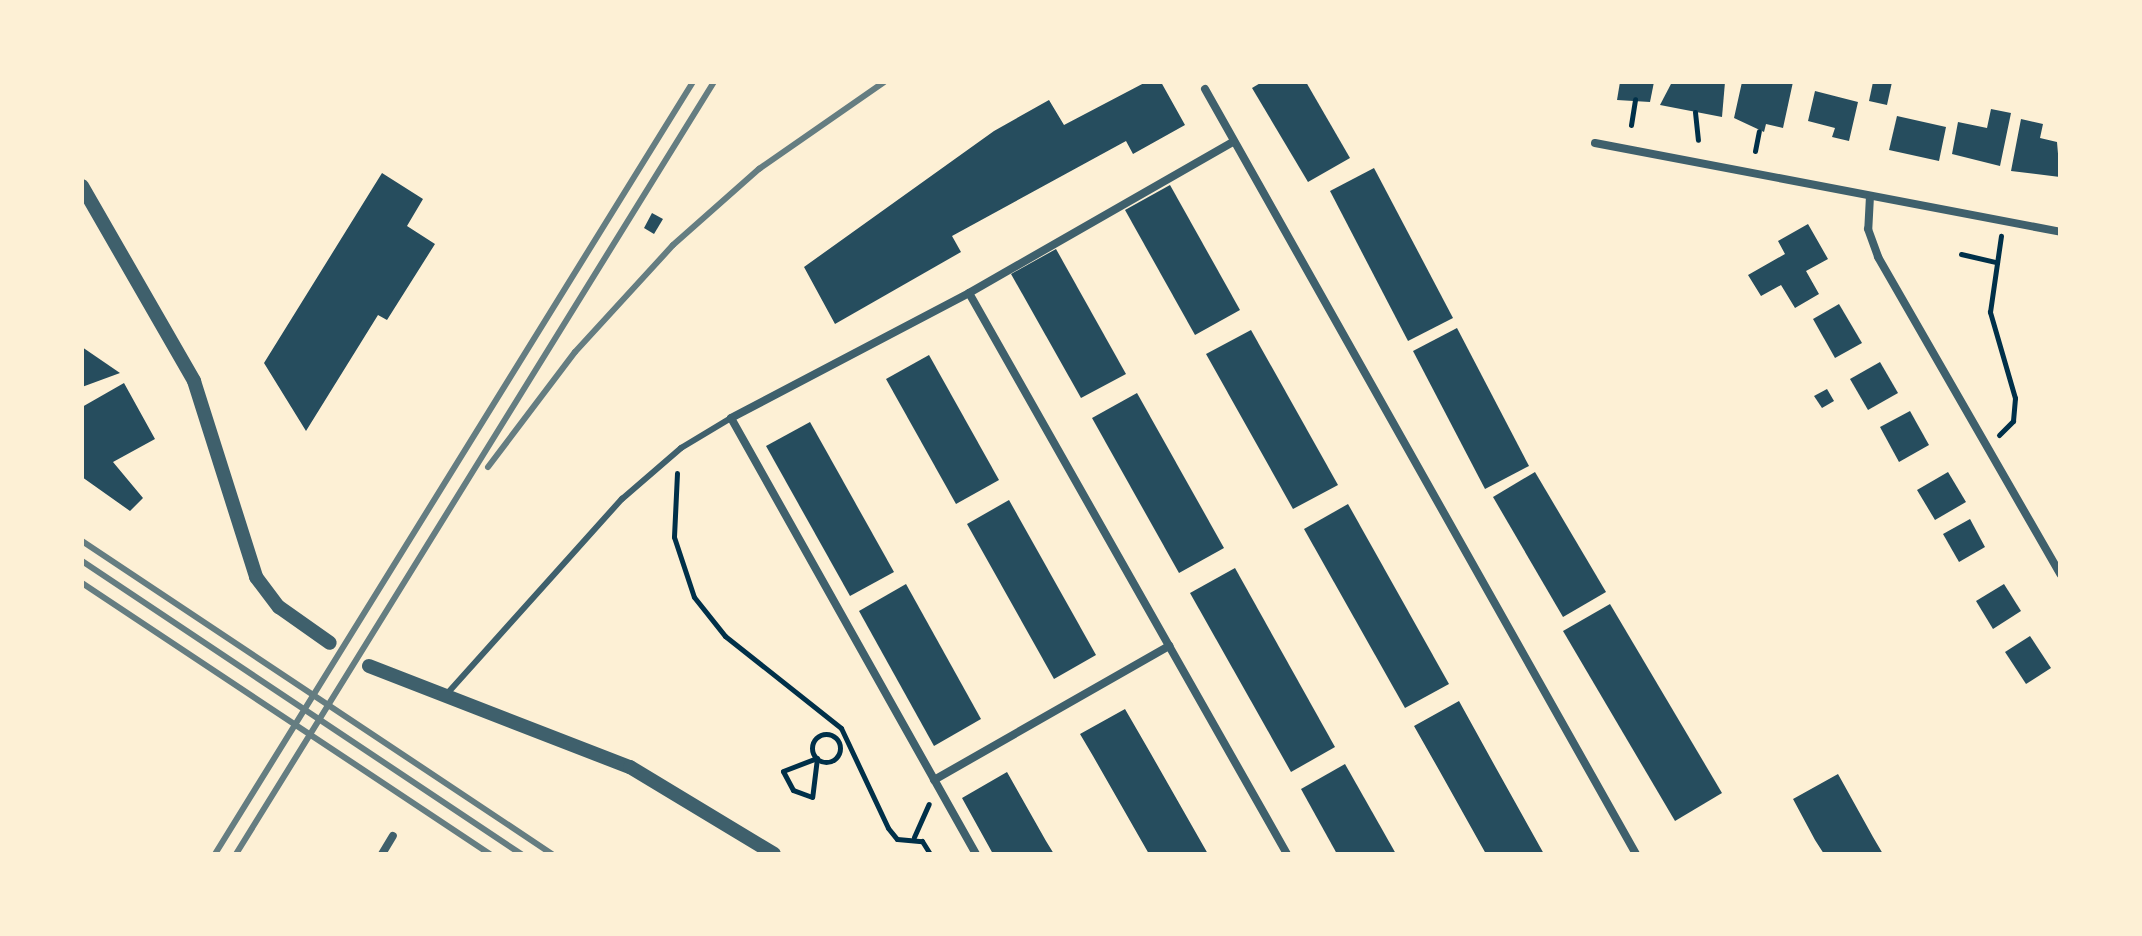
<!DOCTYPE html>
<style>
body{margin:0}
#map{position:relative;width:2142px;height:936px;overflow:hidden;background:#fdf0d5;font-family:"DM Sans",sans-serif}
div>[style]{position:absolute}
.building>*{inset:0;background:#264d5e}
.path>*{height:5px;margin:-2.5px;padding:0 2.5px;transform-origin:2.5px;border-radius:2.5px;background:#003049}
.path>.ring{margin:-2.5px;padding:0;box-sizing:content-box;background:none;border:5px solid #003049;border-radius:50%}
.service>*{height:6px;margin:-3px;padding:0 3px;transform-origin:3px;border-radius:3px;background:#3f606c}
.minor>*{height:8px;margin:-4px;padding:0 4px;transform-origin:4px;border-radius:4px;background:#3f606c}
.tertiary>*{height:14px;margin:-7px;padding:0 7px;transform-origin:7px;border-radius:7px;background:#3f606c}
.rail>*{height:6px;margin:-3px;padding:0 3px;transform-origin:3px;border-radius:3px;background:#657d81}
span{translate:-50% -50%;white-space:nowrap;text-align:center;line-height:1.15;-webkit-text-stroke:6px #fdf0d5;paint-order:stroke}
.frame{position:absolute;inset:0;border:84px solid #fdf0d5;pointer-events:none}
</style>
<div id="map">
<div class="building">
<i style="clip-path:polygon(1146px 82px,1161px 82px,1185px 125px,1133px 154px,1126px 141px,952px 236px,961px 252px,835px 324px,804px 267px,994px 131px,1049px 100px,1064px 125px)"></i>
<i style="clip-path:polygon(1262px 82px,1306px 82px,1350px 158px,1308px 182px,1252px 88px)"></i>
<i style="clip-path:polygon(1620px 82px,1654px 82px,1650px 102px,1617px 100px)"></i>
<i style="clip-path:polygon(1672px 82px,1725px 82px,1722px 117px,1660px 105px)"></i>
<i style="clip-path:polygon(1742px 82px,1793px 82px,1783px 128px,1766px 124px,1764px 132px,1734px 118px)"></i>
<i style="clip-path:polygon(1873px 82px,1892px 82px,1887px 105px,1869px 101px)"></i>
<i style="clip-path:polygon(1815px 91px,1858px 102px,1849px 141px,1832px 137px,1835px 128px,1808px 121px)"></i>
<i style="clip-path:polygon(1991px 109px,2011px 113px,2000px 166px,1952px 154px,1958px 122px,1987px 128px)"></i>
<i style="clip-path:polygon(1897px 116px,1946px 127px,1939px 161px,1889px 150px)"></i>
<i style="clip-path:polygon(2021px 119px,2043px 124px,2040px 138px,2057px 142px,2060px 177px,2011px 171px)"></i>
<i style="clip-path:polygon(1374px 168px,1453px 318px,1408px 341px,1330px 191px)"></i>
<i style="clip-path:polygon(382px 173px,423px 199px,407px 226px,435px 244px,387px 320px,378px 315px,306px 431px,264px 363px)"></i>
<i style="clip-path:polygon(1170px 185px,1240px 310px,1195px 335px,1125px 210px)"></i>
<i style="clip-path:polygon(652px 213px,663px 219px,654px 234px,644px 228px)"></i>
<i style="clip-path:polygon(1808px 224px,1828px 259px,1806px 271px,1819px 294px,1795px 308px,1781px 285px,1761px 296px,1748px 275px,1785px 254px,1778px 241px)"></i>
<i style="clip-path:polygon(1056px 249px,1126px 374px,1081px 398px,1011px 274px)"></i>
<i style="clip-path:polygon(1839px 304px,1862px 343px,1835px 358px,1813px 319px)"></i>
<i style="clip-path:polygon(1457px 328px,1529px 466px,1485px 489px,1413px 351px)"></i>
<i style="clip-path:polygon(1251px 330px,1338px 485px,1293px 509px,1206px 354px)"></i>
<i style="clip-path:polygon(82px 347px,120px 373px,82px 387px)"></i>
<i style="clip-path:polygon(929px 355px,999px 480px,956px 504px,886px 379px)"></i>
<i style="clip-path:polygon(1880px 362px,1898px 393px,1868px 410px,1850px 379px)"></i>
<i style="clip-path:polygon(124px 383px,155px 439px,113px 462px,143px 498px,130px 511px,82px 477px,82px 407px)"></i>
<i style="clip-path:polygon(1827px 389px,1834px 401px,1822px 408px,1814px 396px)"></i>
<i style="clip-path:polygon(1137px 393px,1224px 548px,1179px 573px,1092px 418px)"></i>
<i style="clip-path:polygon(1910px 411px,1929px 445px,1899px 462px,1880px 427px)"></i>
<i style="clip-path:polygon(810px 422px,894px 572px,850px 596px,766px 446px)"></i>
<i style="clip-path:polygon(1535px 472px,1606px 592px,1563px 617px,1493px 497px)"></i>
<i style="clip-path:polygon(1948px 472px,1966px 502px,1935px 520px,1917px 490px)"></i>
<i style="clip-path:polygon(1009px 500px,1096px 655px,1054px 679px,967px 524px)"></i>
<i style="clip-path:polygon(1348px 504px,1449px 684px,1405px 708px,1304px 529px)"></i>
<i style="clip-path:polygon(1970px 519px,1985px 547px,1959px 562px,1943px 534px)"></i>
<i style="clip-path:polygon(1235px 568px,1335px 747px,1291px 772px,1190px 593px)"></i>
<i style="clip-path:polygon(906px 584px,981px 719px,934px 746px,859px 611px)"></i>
<i style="clip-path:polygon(2004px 584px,2021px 611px,1993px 629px,1976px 601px)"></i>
<i style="clip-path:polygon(1610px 604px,1722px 793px,1675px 821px,1563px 631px)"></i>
<i style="clip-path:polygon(2030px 636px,2051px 668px,2026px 684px,2005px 652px)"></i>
<i style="clip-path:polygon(1459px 701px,1496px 768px,1544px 854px,1486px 854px,1439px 770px,1414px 726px)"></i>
<i style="clip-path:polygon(1125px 709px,1151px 754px,1208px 854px,1149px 854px,1093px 756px,1080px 734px)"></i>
<i style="clip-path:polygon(1345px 764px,1383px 831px,1396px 854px,1337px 854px,1301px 789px)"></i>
<i style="clip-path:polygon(1007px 772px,1046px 841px,1054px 854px,993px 854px,962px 798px)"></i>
<i style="clip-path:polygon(1838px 774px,1873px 837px,1883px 854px,1824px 854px,1815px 840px,1793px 799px)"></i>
</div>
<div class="path">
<i style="left:1695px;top:112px;width:28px;rotate:84deg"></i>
<i style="left:1631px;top:125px;width:26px;rotate:-81deg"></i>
<i style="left:1755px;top:151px;width:20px;rotate:-79deg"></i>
<i style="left:1961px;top:254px;width:37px;rotate:13deg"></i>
<i style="left:1999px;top:435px;width:20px;rotate:-45deg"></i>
<i style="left:2013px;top:421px;width:23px;rotate:-85deg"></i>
<i style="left:2015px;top:398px;width:90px;rotate:-106.2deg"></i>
<i style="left:1990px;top:312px;width:77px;rotate:-81.8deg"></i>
<i style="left:677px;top:473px;width:64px;rotate:92.7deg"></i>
<i style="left:674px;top:537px;width:63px;rotate:71.6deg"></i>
<i style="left:694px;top:597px;width:50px;rotate:51.5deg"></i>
<i style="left:725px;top:636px;width:148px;rotate:38.4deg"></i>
<i style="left:841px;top:728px;width:110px;rotate:64.8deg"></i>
<i style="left:888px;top:828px;width:14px;rotate:51deg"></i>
<i style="left:897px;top:839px;width:25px;rotate:5deg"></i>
<i style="left:922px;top:841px;width:15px;rotate:58deg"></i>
<i class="ring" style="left:812px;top:734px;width:23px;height:23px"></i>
<i style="left:817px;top:758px;width:39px;rotate:97deg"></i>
<i style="left:812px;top:797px;width:20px;rotate:-160deg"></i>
<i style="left:793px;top:790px;width:21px;rotate:-118deg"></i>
<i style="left:783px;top:771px;width:36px;rotate:-21deg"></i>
<i style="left:914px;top:837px;width:36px;rotate:-66deg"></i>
</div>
<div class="service">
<i style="left:445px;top:696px;width:265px;rotate:-48.1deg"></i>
<i style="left:622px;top:499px;width:78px;rotate:-40.8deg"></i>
<i style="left:681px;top:448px;width:58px;rotate:-31deg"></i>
</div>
<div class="minor">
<i style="left:1205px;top:89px;width:878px;rotate:60.6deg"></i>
<i style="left:1595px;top:143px;width:473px;rotate:10.8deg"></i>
<i style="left:1870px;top:196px;width:33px;rotate:93deg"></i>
<i style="left:1868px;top:229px;width:30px;rotate:70deg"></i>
<i style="left:1878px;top:257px;width:366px;rotate:60.1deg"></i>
<i style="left:969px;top:293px;width:645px;rotate:60.45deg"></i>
<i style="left:934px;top:780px;width:271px;rotate:-29.7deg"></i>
<i style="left:382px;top:854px;width:21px;rotate:-59deg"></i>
<i style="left:976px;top:854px;width:500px;rotate:-119.33deg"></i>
<i style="left:731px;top:418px;width:269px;rotate:-27.7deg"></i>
<i style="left:969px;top:293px;width:305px;rotate:-29.8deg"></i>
</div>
<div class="tertiary">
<i style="left:82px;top:186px;width:225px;rotate:60.1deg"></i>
<i style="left:194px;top:381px;width:206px;rotate:72.4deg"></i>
<i style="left:256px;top:577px;width:38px;rotate:53deg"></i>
<i style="left:279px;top:607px;width:62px;rotate:35.2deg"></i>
<i style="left:369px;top:666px;width:280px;rotate:21.2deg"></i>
<i style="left:630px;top:767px;width:168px;rotate:31.1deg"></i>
</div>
<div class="rail">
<i style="left:488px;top:467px;width:144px;rotate:-52.9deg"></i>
<i style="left:575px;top:352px;width:145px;rotate:-47.5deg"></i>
<i style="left:673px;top:245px;width:115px;rotate:-41.5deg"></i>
<i style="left:759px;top:169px;width:152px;rotate:-34.8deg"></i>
<i style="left:82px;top:541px;width:565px;rotate:33.66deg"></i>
<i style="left:82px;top:561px;width:528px;rotate:33.72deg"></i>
<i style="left:82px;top:583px;width:490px;rotate:33.6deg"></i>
<i style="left:215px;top:854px;width:908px;rotate:-58.24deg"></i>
<i style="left:236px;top:854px;width:908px;rotate:-58.24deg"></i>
</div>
<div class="frame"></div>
</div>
